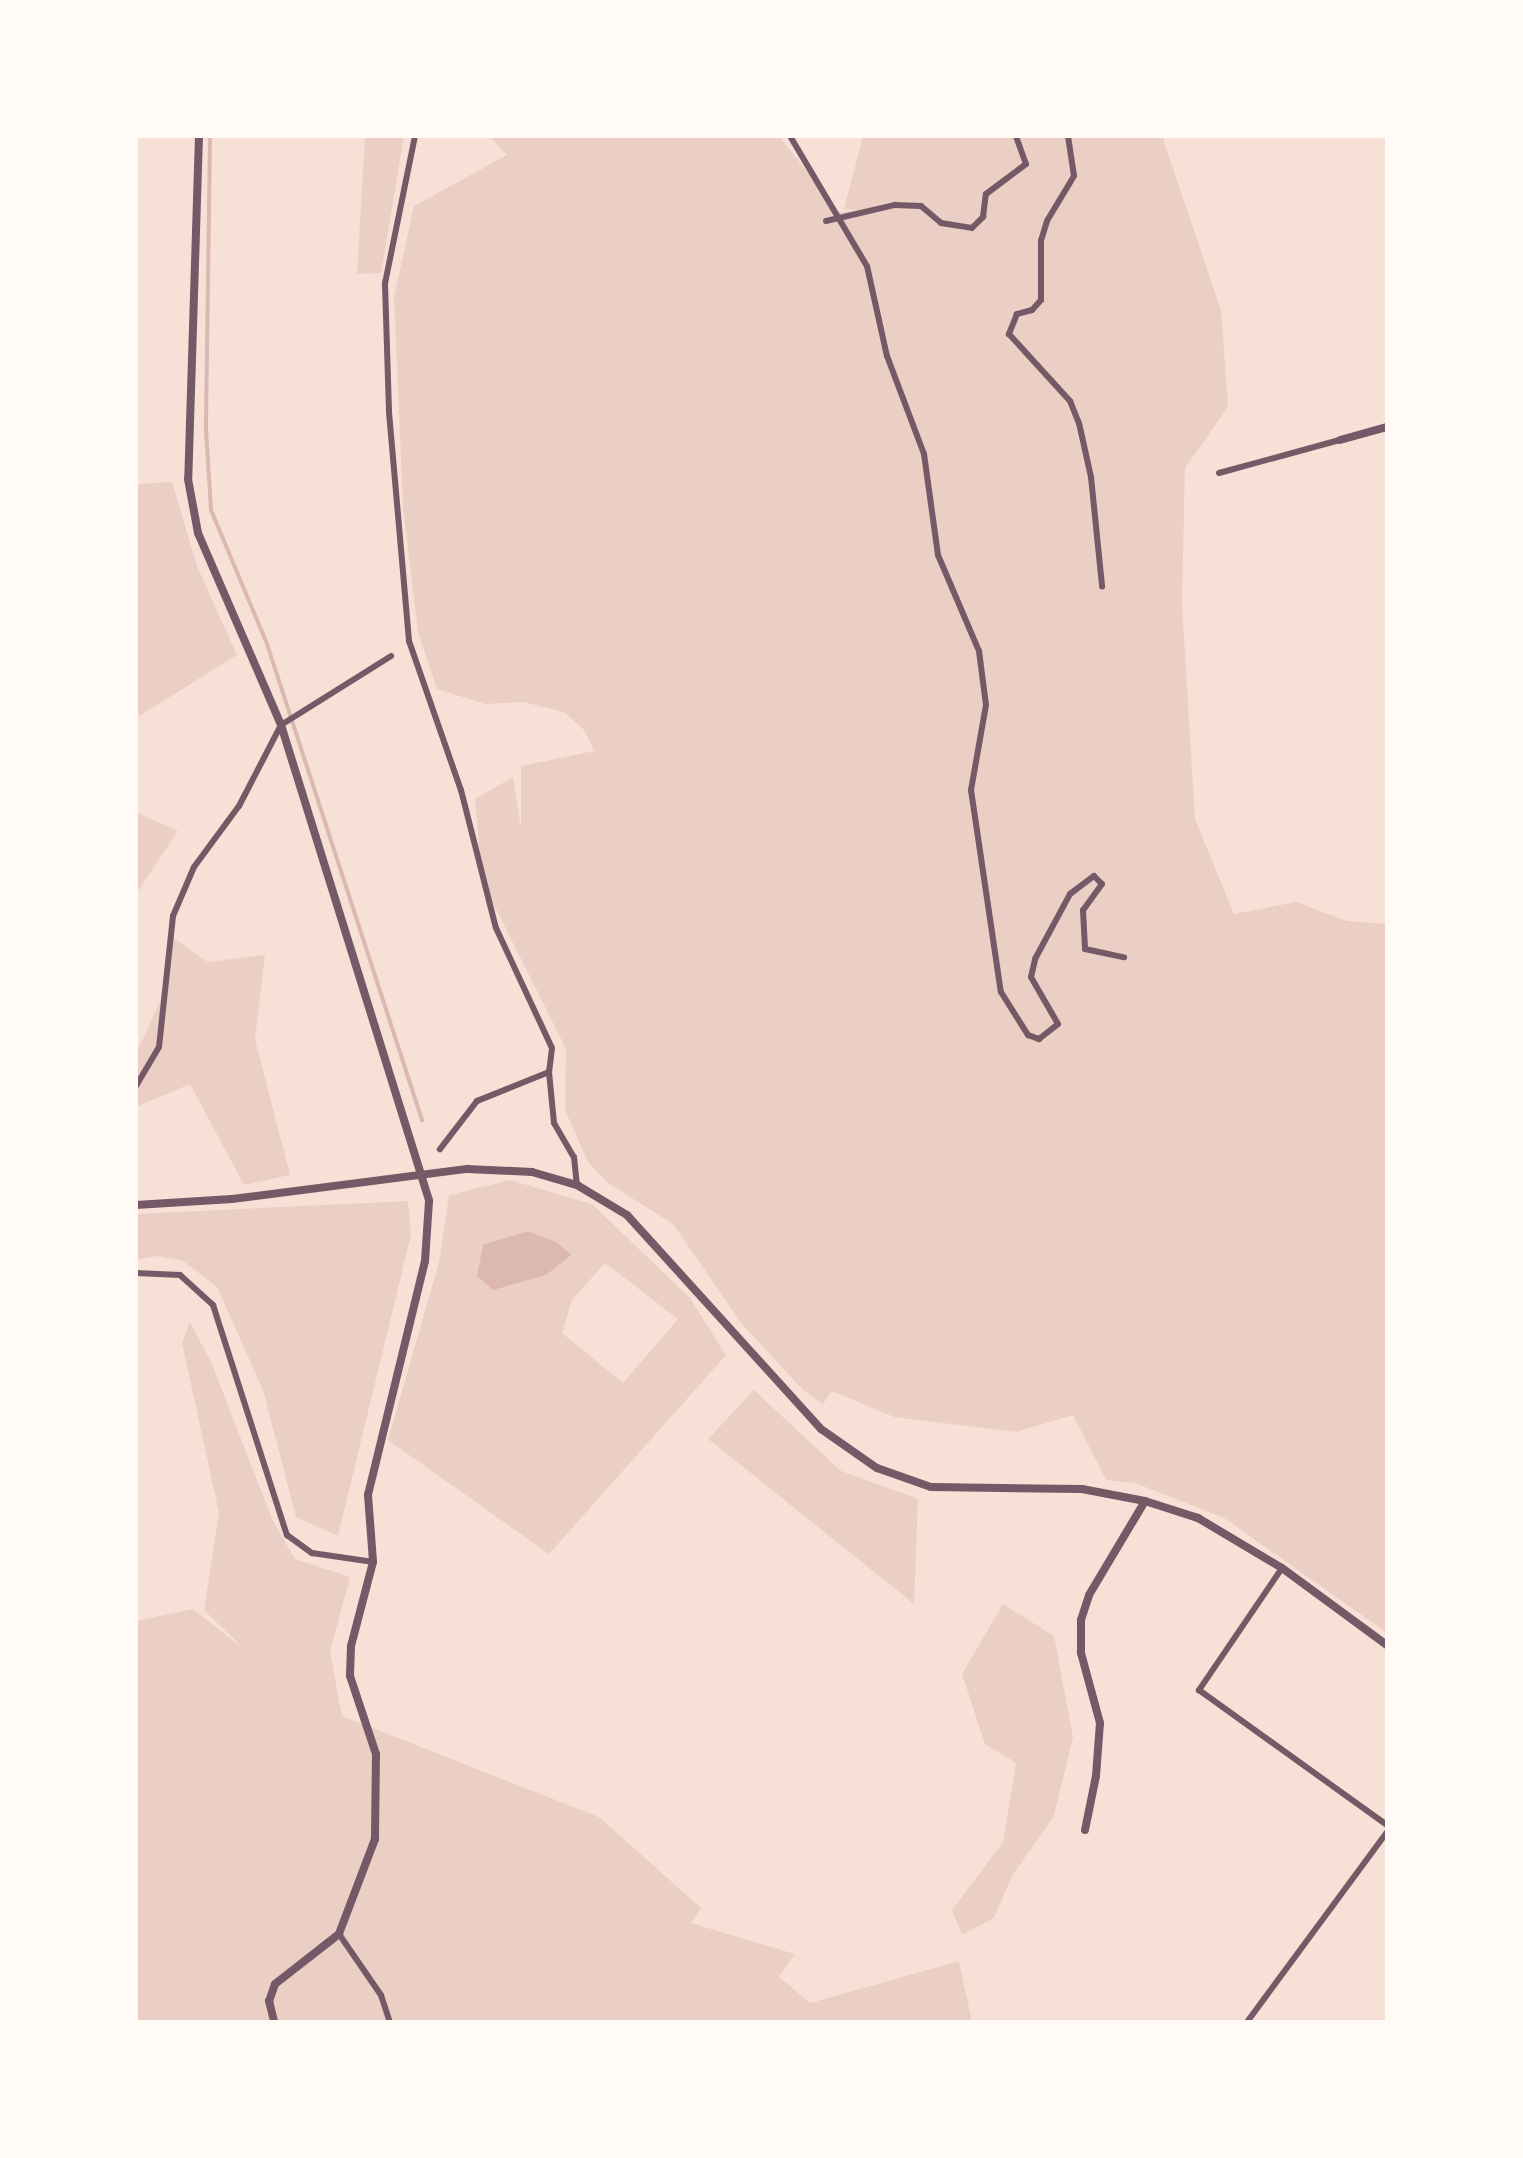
<!DOCTYPE html>
<style>
body{margin:0}
#map{position:relative;width:1523px;height:2158px;overflow:hidden;background:#f7e1d7;font-family:"Titillium Web",sans-serif}
div>[style]{position:absolute}
.green>*{inset:0;background:#ebcfc5}
.water>*{inset:0;background:#dcb8b0}
.stream>*{height:4px;margin:-2px;padding:0 2px;transform-origin:2px;border-radius:2px;background:#dcb8b0}
.minor>*{height:6px;margin:-3px;padding:0 3px;transform-origin:3px;border-radius:3px;background:#755966}
.tertiary>*{height:8px;margin:-4px;padding:0 4px;transform-origin:4px;border-radius:4px;background:#755966}
span{translate:-50% -50%;white-space:nowrap;text-align:center;line-height:1.15;-webkit-text-stroke:6px #fffaf5;paint-order:stroke}
.frame{position:absolute;inset:0;border:138px solid #fffaf5;pointer-events:none}
</style>
<div id="map">
<div class="green">
<i style="clip-path:polygon(365px 136px,404px 136px,381px 273px,357px 274px)"></i>
<i style="clip-path:polygon(489px 136px,779px 136px,839px 212px,863px 210px,844px 209px,863px 136px,1162px 136px,1221px 310px,1228px 407px,1185px 468px,1182px 604px,1195px 819px,1234px 914px,1296px 902px,1347px 921px,1387px 924px,1387px 1633px,1224px 1518px,1135px 1483px,1106px 1480px,1073px 1415px,1016px 1432px,894px 1417px,832px 1391px,823px 1404px,803px 1390px,742px 1324px,673px 1224px,608px 1183px,588px 1162px,565px 1110px,566px 1049px,482px 881px,475px 799px,513px 777px,521px 828px,521px 766px,594px 751px,585px 731px,564px 712px,523px 702px,485px 704px,437px 689px,418px 632px,403px 507px,394px 297px,414px 206px,507px 155px)"></i>
<i style="clip-path:polygon(172px 482px,197px 566px,237px 655px,136px 718px,136px 484px)"></i>
<i style="clip-path:polygon(136px 812px,178px 831px,136px 894px)"></i>
<i style="clip-path:polygon(171px 936px,208px 962px,265px 955px,255px 1039px,290px 1175px,244px 1185px,190px 1084px,136px 1107px,136px 1054px,166px 988px)"></i>
<i style="clip-path:polygon(evenodd,510px 1180px,592px 1204px,690px 1298px,726px 1355px,549px 1554px,388px 1440px,439px 1262px,449px 1195px,510px 1180px,605px 1263px,678px 1319px,623px 1383px,562px 1333px,572px 1300px,605px 1263px)"></i>
<i style="clip-path:polygon(408px 1201px,411px 1235px,338px 1536px,296px 1517px,263px 1390px,217px 1287px,183px 1261px,158px 1256px,136px 1260px,136px 1214px)"></i>
<i style="clip-path:polygon(190px 1322px,212px 1364px,272px 1519px,295px 1559px,350px 1577px,330px 1652px,342px 1716px,599px 1817px,701px 1908px,691px 1923px,795px 1954px,779px 1977px,810px 2003px,959px 1961px,972px 2022px,136px 2022px,136px 1621px,193px 1609px,245px 1650px,204px 1610px,219px 1513px,182px 1343px)"></i>
<i style="clip-path:polygon(754px 1390px,841px 1471px,918px 1499px,914px 1604px,708px 1439px)"></i>
<i style="clip-path:polygon(1003px 1604px,1054px 1636px,1073px 1737px,1054px 1816px,1012px 1876px,994px 1918px,962px 1935px,952px 1910px,1003px 1842px,1016px 1763px,985px 1744px,962px 1674px)"></i>
</div>
<div class="water">
<i style="clip-path:polygon(528px 1231px,558px 1243px,571px 1255px,546px 1275px,493px 1290px,477px 1276px,483px 1245px)"></i>
</div>
<div class="stream">
<i style="left:210px;top:136px;width:294px;rotate:90.8deg"></i>
<i style="left:206px;top:430px;width:80px;rotate:86.4deg"></i>
<i style="left:211px;top:510px;width:145px;rotate:67.3deg"></i>
<i style="left:267px;top:644px;width:501px;rotate:71.96deg"></i>
</div>
<div class="minor">
<i style="left:415px;top:136px;width:151px;rotate:101.5deg"></i>
<i style="left:385px;top:284px;width:128px;rotate:88.2deg"></i>
<i style="left:389px;top:412px;width:230px;rotate:85deg"></i>
<i style="left:409px;top:641px;width:158px;rotate:70.8deg"></i>
<i style="left:461px;top:790px;width:142px;rotate:75.8deg"></i>
<i style="left:496px;top:928px;width:132px;rotate:65deg"></i>
<i style="left:552px;top:1048px;width:24px;rotate:97deg"></i>
<i style="left:549px;top:1072px;width:78px;rotate:158.1deg"></i>
<i style="left:477px;top:1101px;width:61px;rotate:127.6deg"></i>
<i style="left:790px;top:136px;width:151px;rotate:59.4deg"></i>
<i style="left:867px;top:266px;width:92px;rotate:77.5deg"></i>
<i style="left:887px;top:356px;width:105px;rotate:69.3deg"></i>
<i style="left:924px;top:454px;width:102px;rotate:82.1deg"></i>
<i style="left:938px;top:555px;width:104px;rotate:66.9deg"></i>
<i style="left:979px;top:651px;width:54px;rotate:82.6deg"></i>
<i style="left:986px;top:705px;width:86px;rotate:100deg"></i>
<i style="left:971px;top:790px;width:204px;rotate:81.6deg"></i>
<i style="left:1001px;top:992px;width:51px;rotate:57.9deg"></i>
<i style="left:1028px;top:1035px;width:12px;rotate:20deg"></i>
<i style="left:1039px;top:1039px;width:24px;rotate:-38deg"></i>
<i style="left:1058px;top:1024px;width:54px;rotate:-119.9deg"></i>
<i style="left:1031px;top:977px;width:18px;rotate:-77deg"></i>
<i style="left:1035px;top:959px;width:74px;rotate:-61.7deg"></i>
<i style="left:1070px;top:894px;width:30px;rotate:-37deg"></i>
<i style="left:1094px;top:876px;width:11px;rotate:45deg"></i>
<i style="left:1102px;top:884px;width:32px;rotate:126deg"></i>
<i style="left:1083px;top:910px;width:39px;rotate:87deg"></i>
<i style="left:1085px;top:949px;width:40px;rotate:12deg"></i>
<i style="left:1068px;top:136px;width:40px;rotate:81.5deg"></i>
<i style="left:1074px;top:176px;width:52px;rotate:121deg"></i>
<i style="left:1047px;top:221px;width:21px;rotate:107deg"></i>
<i style="left:1041px;top:241px;width:59px;rotate:90deg"></i>
<i style="left:1041px;top:300px;width:13px;rotate:132deg"></i>
<i style="left:1032px;top:310px;width:16px;rotate:165deg"></i>
<i style="left:1017px;top:314px;width:22px;rotate:112deg"></i>
<i style="left:1009px;top:334px;width:91px;rotate:47.7deg"></i>
<i style="left:1070px;top:401px;width:24px;rotate:68deg"></i>
<i style="left:1079px;top:423px;width:55px;rotate:77.5deg"></i>
<i style="left:1091px;top:477px;width:110px;rotate:84.2deg"></i>
<i style="left:826px;top:221px;width:71px;rotate:-13.1deg"></i>
<i style="left:895px;top:205px;width:26px;rotate:2deg"></i>
<i style="left:921px;top:206px;width:26px;rotate:40deg"></i>
<i style="left:941px;top:223px;width:31px;rotate:9deg"></i>
<i style="left:972px;top:228px;width:16px;rotate:-45deg"></i>
<i style="left:983px;top:217px;width:23px;rotate:-83deg"></i>
<i style="left:986px;top:194px;width:50px;rotate:-36.9deg"></i>
<i style="left:1026px;top:164px;width:30px;rotate:-110deg"></i>
<i style="left:1219px;top:473px;width:125px;rotate:-15.3deg"></i>
<i style="left:549px;top:1072px;width:51px;rotate:84.4deg"></i>
<i style="left:554px;top:1123px;width:39px;rotate:60deg"></i>
<i style="left:574px;top:1157px;width:28px;rotate:84deg"></i>
<i style="left:136px;top:1086px;width:45px;rotate:-59.5deg"></i>
<i style="left:159px;top:1047px;width:132px;rotate:-83.9deg"></i>
<i style="left:173px;top:916px;width:53px;rotate:-66.8deg"></i>
<i style="left:194px;top:867px;width:76px;rotate:-53.6deg"></i>
<i style="left:239px;top:806px;width:91px;rotate:-62.6deg"></i>
<i style="left:281px;top:725px;width:130px;rotate:-32.1deg"></i>
<i style="left:136px;top:1273px;width:44px;rotate:2.6deg"></i>
<i style="left:180px;top:1275px;width:45px;rotate:42.3deg"></i>
<i style="left:213px;top:1305px;width:242px;rotate:72.2deg"></i>
<i style="left:287px;top:1535px;width:31px;rotate:36deg"></i>
<i style="left:312px;top:1553px;width:62px;rotate:8.4deg"></i>
<i style="left:1282px;top:1568px;width:148px;rotate:124.2deg"></i>
<i style="left:1199px;top:1690px;width:231px;rotate:35.7deg"></i>
<i style="left:339px;top:1934px;width:74px;rotate:55.5deg"></i>
<i style="left:381px;top:1995px;width:28px;rotate:72deg"></i>
<i style="left:1247px;top:2022px;width:236px;rotate:-53.6deg"></i>
</div>
<div class="tertiary">
<i style="left:199px;top:136px;width:343px;rotate:91.8deg"></i>
<i style="left:188px;top:479px;width:55px;rotate:79.5deg"></i>
<i style="left:198px;top:533px;width:209px;rotate:66.6deg"></i>
<i style="left:281px;top:725px;width:498px;rotate:72.7deg"></i>
<i style="left:429px;top:1201px;width:60px;rotate:93.8deg"></i>
<i style="left:425px;top:1261px;width:241px;rotate:103.7deg"></i>
<i style="left:368px;top:1495px;width:67px;rotate:85.7deg"></i>
<i style="left:373px;top:1562px;width:87px;rotate:104.7deg"></i>
<i style="left:351px;top:1646px;width:30px;rotate:92deg"></i>
<i style="left:350px;top:1676px;width:82px;rotate:71.6deg"></i>
<i style="left:376px;top:1754px;width:85px;rotate:90.7deg"></i>
<i style="left:375px;top:1839px;width:102px;rotate:110.8deg"></i>
<i style="left:339px;top:1934px;width:81px;rotate:142deg"></i>
<i style="left:275px;top:1984px;width:18px;rotate:109deg"></i>
<i style="left:269px;top:2001px;width:21px;rotate:76deg"></i>
<i style="left:1340px;top:440px;width:49px;rotate:-15.5deg"></i>
<i style="left:136px;top:1205px;width:96px;rotate:-3.6deg"></i>
<i style="left:232px;top:1199px;width:237px;rotate:-7.3deg"></i>
<i style="left:467px;top:1169px;width:65px;rotate:2.6deg"></i>
<i style="left:532px;top:1172px;width:47px;rotate:16.1deg"></i>
<i style="left:577px;top:1185px;width:58px;rotate:31deg"></i>
<i style="left:627px;top:1215px;width:289px;rotate:47.8deg"></i>
<i style="left:821px;top:1429px;width:68px;rotate:34.9deg"></i>
<i style="left:877px;top:1468px;width:57px;rotate:19.4deg"></i>
<i style="left:931px;top:1487px;width:151px;rotate:0.8deg"></i>
<i style="left:1082px;top:1489px;width:64px;rotate:10.8deg"></i>
<i style="left:1145px;top:1501px;width:56px;rotate:17.8deg"></i>
<i style="left:1198px;top:1518px;width:98px;rotate:30.8deg"></i>
<i style="left:1282px;top:1568px;width:130px;rotate:36.3deg"></i>
<i style="left:1085px;top:1830px;width:55px;rotate:-78.5deg"></i>
<i style="left:1096px;top:1776px;width:53px;rotate:-85.7deg"></i>
<i style="left:1100px;top:1723px;width:73px;rotate:-105.2deg"></i>
<i style="left:1081px;top:1653px;width:33px;rotate:-90deg"></i>
<i style="left:1081px;top:1620px;width:26px;rotate:-72deg"></i>
<i style="left:1089px;top:1595px;width:109px;rotate:-59.2deg"></i>
</div>
<div class="frame"></div>
</div>
